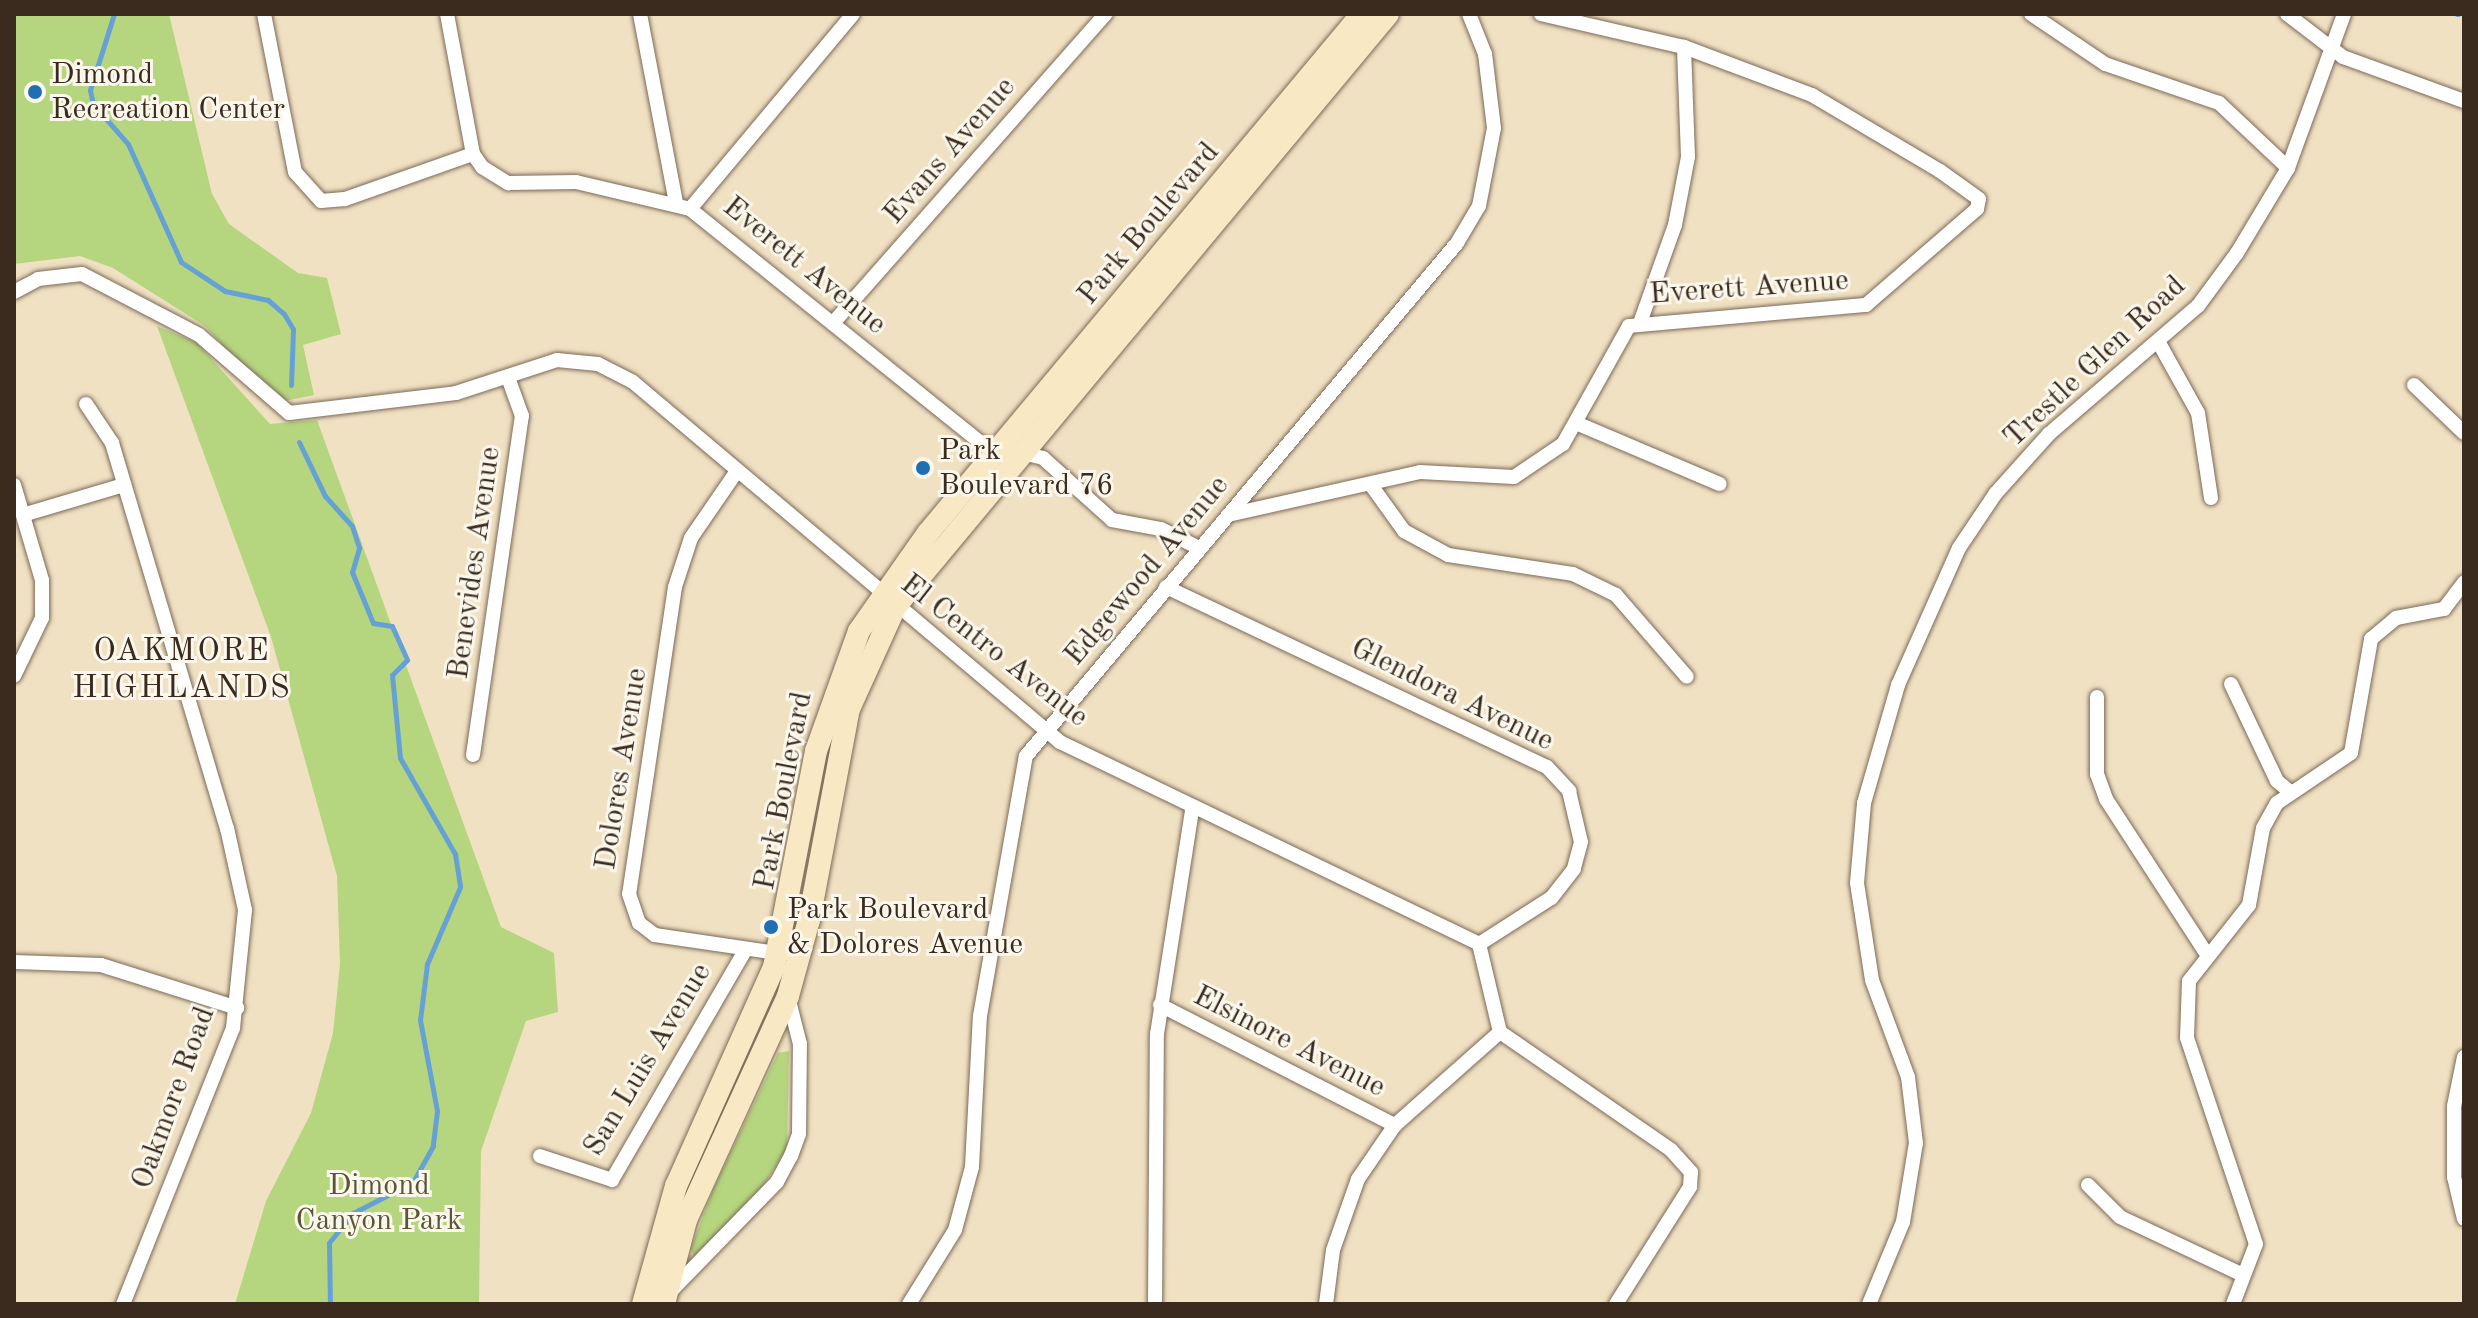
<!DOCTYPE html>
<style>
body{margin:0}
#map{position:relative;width:2478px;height:1318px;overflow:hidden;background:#f1e1c3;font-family:"Old Standard TT",serif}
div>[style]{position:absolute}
.green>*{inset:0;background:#b5d67e}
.stream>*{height:5px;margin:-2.5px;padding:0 2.5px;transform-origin:2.5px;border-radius:2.5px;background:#66a1d6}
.roads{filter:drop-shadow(0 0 2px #7b6a58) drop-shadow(0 0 2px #7b6a58)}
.street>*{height:14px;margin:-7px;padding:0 7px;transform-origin:7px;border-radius:7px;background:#fff}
.secondary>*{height:22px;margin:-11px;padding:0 11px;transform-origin:11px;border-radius:11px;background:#f8e8c3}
.dots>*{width:22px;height:22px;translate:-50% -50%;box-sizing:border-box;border:4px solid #fbf7ec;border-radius:50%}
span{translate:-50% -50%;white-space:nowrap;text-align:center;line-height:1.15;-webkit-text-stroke:6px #fbf7ec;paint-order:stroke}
.poi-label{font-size:30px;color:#3b2a1e}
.left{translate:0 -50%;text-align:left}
.street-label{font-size:30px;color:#3b2a1e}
.park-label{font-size:30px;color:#5a5536}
.neighbourhood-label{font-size:32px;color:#3b2a1e;letter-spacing:2px}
.frame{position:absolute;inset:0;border:16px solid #3b2a1e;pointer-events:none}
</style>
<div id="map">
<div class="green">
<i style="clip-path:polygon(14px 14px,169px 14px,212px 194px,229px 224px,298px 273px,327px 278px,341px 334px,303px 345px,314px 395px,275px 403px,205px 326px,113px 268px,80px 256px,14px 264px)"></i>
<i style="clip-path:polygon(157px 326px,197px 343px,270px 424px,317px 420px,501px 927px,554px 953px,558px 1012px,526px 1021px,481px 1151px,479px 1304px,235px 1304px,266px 1201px,311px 1113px,333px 1033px,340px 964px,337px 876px,271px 637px)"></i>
<i style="clip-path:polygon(789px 1051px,787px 1149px,761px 1189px,694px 1257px,691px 1248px,713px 1190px,778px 1053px)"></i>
</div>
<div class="stream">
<i style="left:114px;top:14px;width:80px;rotate:107.5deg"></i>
<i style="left:90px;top:90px;width:14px;rotate:78deg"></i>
<i style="left:93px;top:104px;width:53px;rotate:48.8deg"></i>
<i style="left:128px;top:144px;width:129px;rotate:65.8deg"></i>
<i style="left:181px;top:262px;width:53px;rotate:33.4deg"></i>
<i style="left:225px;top:291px;width:44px;rotate:11.8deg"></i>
<i style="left:268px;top:300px;width:21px;rotate:41deg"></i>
<i style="left:284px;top:314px;width:17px;rotate:59deg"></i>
<i style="left:293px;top:329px;width:56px;rotate:92deg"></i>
<i style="left:2457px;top:14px;width:1px"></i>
<i style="left:299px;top:442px;width:60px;rotate:64.3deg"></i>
<i style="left:325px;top:496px;width:40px;rotate:48deg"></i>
<i style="left:352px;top:526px;width:23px;rotate:72deg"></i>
<i style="left:359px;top:548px;width:25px;rotate:106deg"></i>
<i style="left:352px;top:572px;width:55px;rotate:67.6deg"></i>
<i style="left:373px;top:623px;width:19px;rotate:9deg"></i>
<i style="left:392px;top:626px;width:37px;rotate:66deg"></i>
<i style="left:407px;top:660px;width:21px;rotate:135deg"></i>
<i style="left:392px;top:675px;width:83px;rotate:84.5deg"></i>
<i style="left:400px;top:758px;width:111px;rotate:60.2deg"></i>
<i style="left:455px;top:854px;width:33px;rotate:81deg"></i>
<i style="left:460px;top:887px;width:84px;rotate:113.2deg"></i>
<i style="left:427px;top:964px;width:56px;rotate:97.1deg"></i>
<i style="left:420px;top:1020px;width:93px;rotate:79.4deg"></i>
<i style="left:437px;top:1111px;width:35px;rotate:97deg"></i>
<i style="left:433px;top:1146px;width:41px;rotate:119.1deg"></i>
<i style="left:413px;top:1182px;width:68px;rotate:152.7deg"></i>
<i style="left:353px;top:1213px;width:38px;rotate:129deg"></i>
<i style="left:329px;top:1243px;width:61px;rotate:89.1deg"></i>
</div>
<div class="roads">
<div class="street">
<i style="left:264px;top:14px;width:161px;rotate:78.9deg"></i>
<i style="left:295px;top:172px;width:39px;rotate:48deg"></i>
<i style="left:321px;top:201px;width:24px;rotate:-5deg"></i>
<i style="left:345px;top:199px;width:136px;rotate:-19.4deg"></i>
<i style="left:447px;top:14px;width:142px;rotate:79.5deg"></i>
<i style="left:473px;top:154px;width:16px;rotate:55deg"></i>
<i style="left:482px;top:167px;width:31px;rotate:32deg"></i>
<i style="left:508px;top:183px;width:68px;rotate:-0.8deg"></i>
<i style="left:576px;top:182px;width:117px;rotate:13.3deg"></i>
<i style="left:690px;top:209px;width:373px;rotate:38.8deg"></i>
<i style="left:981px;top:443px;width:64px;rotate:13.6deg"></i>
<i style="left:1043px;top:458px;width:93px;rotate:41.9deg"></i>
<i style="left:1112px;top:520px;width:50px;rotate:10.4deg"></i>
<i style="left:1161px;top:529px;width:42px;rotate:26.6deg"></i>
<i style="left:640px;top:14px;width:192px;rotate:79.2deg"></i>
<i style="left:2031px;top:14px;width:89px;rotate:34deg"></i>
<i style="left:2105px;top:64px;width:120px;rotate:18.9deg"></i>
<i style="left:2219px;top:103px;width:95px;rotate:43.3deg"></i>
<i style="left:2287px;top:14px;width:71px;rotate:37.5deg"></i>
<i style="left:2343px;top:57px;width:129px;rotate:20deg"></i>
<i style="left:690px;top:209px;width:254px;rotate:-50.1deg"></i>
<i style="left:14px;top:292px;width:27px;rotate:-28deg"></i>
<i style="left:38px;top:279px;width:44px;rotate:-6.5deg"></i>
<i style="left:82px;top:274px;width:132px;rotate:27.5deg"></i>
<i style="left:199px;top:335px;width:119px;rotate:40.9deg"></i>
<i style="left:289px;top:413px;width:168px;rotate:-6.8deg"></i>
<i style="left:456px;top:393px;width:106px;rotate:-18.1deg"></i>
<i style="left:557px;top:360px;width:41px;rotate:5.6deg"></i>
<i style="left:598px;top:364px;width:39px;rotate:27deg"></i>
<i style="left:633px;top:382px;width:559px;rotate:40.13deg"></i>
<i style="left:1060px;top:742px;width:465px;rotate:25.7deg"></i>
<i style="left:1479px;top:944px;width:90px;rotate:76.6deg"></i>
<i style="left:1641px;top:320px;width:101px;rotate:-70.3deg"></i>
<i style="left:1675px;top:225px;width:69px;rotate:-79.2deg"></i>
<i style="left:1688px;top:157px;width:110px;rotate:-92.1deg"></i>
<i style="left:834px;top:322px;width:411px;rotate:-48.6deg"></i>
<i style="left:2159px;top:343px;width:80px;rotate:60.9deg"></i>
<i style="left:2198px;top:413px;width:86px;rotate:81.3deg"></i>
<i style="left:2414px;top:385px;width:69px;rotate:43.8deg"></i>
<i style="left:86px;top:404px;width:47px;rotate:56.3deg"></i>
<i style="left:112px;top:443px;width:402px;rotate:73.4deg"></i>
<i style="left:227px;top:828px;width:84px;rotate:77.6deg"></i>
<i style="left:245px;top:910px;width:119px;rotate:95.8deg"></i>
<i style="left:233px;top:1028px;width:297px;rotate:111.7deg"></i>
<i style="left:1576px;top:423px;width:156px;rotate:23deg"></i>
<i style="left:737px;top:471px;width:81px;rotate:124.5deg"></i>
<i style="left:691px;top:538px;width:52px;rotate:108.1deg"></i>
<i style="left:675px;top:587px;width:310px;rotate:98.5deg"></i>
<i style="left:629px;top:894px;width:31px;rotate:71deg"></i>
<i style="left:639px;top:923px;width:20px;rotate:37deg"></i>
<i style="left:655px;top:935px;width:129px;rotate:8.4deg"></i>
<i style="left:14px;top:485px;width:99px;rotate:73.6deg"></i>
<i style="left:42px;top:580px;width:38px;rotate:90deg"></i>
<i style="left:42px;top:618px;width:64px;rotate:115.8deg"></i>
<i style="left:1371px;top:485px;width:57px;rotate:54.3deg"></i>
<i style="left:1404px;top:531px;width:50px;rotate:28.6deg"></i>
<i style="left:1448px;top:555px;width:126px;rotate:8.6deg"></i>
<i style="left:1573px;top:574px;width:48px;rotate:26deg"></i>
<i style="left:1616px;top:595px;width:108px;rotate:49.1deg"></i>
<i style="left:26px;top:514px;width:102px;rotate:-16.5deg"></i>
<i style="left:1228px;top:515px;width:197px;rotate:-12.6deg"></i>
<i style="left:1420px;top:472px;width:94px;rotate:3deg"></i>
<i style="left:1514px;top:477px;width:59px;rotate:-34deg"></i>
<i style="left:1563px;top:444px;width:135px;rotate:-60.8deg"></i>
<i style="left:1629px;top:326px;width:238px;rotate:-5.1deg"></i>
<i style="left:1866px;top:305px;width:147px;rotate:-40.9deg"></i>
<i style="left:1977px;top:209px;width:10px;rotate:-79deg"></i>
<i style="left:1979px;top:199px;width:48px;rotate:-144.3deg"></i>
<i style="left:1940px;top:171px;width:149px;rotate:-149.3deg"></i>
<i style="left:1812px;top:95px;width:137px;rotate:-159.4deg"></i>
<i style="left:1684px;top:47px;width:147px;rotate:-167deg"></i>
<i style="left:1166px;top:587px;width:421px;rotate:25.3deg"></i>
<i style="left:1547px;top:767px;width:33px;rotate:47deg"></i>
<i style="left:1569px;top:791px;width:52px;rotate:76.8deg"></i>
<i style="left:1581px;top:842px;width:28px;rotate:105deg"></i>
<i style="left:1574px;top:869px;width:37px;rotate:128deg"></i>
<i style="left:1551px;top:898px;width:85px;rotate:147.4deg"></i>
<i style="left:2231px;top:684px;width:107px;rotate:64.6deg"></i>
<i style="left:2277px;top:781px;width:17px;rotate:40deg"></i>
<i style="left:2097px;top:697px;width:77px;rotate:90deg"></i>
<i style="left:2097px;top:774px;width:27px;rotate:70deg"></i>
<i style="left:2106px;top:799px;width:184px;rotate:57deg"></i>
<i style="left:473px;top:755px;width:343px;rotate:-81.8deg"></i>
<i style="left:522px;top:416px;width:37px;rotate:-110deg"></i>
<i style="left:14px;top:962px;width:87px;rotate:2deg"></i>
<i style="left:101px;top:965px;width:143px;rotate:17.5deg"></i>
<i style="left:1160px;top:1005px;width:264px;rotate:27.1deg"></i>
<i style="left:1500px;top:1032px;width:208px;rotate:34.6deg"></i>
<i style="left:1671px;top:1150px;width:30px;rotate:48deg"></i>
<i style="left:1691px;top:1172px;width:15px;rotate:94deg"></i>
<i style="left:1690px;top:1187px;width:138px;rotate:122.3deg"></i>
<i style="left:2464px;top:1057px;width:50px;rotate:101.5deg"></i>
<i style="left:2454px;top:1106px;width:71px;rotate:90deg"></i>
<i style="left:2454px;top:1177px;width:43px;rotate:76.6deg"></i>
<i style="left:540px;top:1156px;width:76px;rotate:18.4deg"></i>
<i style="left:612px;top:1180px;width:267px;rotate:-59.9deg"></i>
<i style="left:2088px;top:1185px;width:45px;rotate:45deg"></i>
<i style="left:2120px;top:1217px;width:134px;rotate:25.2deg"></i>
<i style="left:666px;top:1296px;width:159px;rotate:-45.8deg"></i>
<i style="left:777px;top:1182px;width:30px;rotate:-62deg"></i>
<i style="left:791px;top:1156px;width:23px;rotate:-70deg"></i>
<i style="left:799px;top:1134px;width:90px;rotate:-89.4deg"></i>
<i style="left:800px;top:1044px;width:49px;rotate:-104.3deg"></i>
<i style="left:909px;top:1304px;width:87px;rotate:-58.1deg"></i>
<i style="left:955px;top:1230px;width:65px;rotate:-74.9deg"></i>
<i style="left:972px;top:1167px;width:151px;rotate:-87deg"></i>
<i style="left:980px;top:1016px;width:264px;rotate:-80deg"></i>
<i style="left:1026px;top:756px;width:670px;rotate:-49.96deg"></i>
<i style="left:1457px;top:243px;width:43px;rotate:-59.3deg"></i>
<i style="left:1479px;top:206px;width:79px;rotate:-79.1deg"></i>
<i style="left:1494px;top:128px;width:75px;rotate:-96.9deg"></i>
<i style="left:1485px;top:54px;width:43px;rotate:-111.8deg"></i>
<i style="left:1155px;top:1304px;width:270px;rotate:-89.6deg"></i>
<i style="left:1157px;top:1034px;width:227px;rotate:-81.1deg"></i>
<i style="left:1326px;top:1304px;width:54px;rotate:-82.6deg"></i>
<i style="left:1333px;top:1250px;width:75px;rotate:-70.6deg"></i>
<i style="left:1358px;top:1179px;width:65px;rotate:-55.6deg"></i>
<i style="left:1395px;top:1125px;width:140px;rotate:-41.5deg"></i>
<i style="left:1869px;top:1304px;width:89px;rotate:-67.5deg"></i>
<i style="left:1903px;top:1222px;width:80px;rotate:-80.7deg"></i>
<i style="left:1916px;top:1143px;width:66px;rotate:-96.9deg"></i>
<i style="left:1908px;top:1077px;width:103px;rotate:-110.4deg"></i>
<i style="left:1872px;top:980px;width:98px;rotate:-98.8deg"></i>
<i style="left:1857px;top:883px;width:80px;rotate:-85deg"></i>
<i style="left:1864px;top:803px;width:123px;rotate:-73.9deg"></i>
<i style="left:1898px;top:685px;width:150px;rotate:-66deg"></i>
<i style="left:1959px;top:548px;width:66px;rotate:-56.1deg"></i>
<i style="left:1996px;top:493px;width:79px;rotate:-48.1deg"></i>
<i style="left:2049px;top:434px;width:196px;rotate:-40.7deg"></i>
<i style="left:2198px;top:306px;width:66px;rotate:-53.7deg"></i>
<i style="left:2237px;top:253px;width:99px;rotate:-59deg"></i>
<i style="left:2288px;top:168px;width:164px;rotate:-70deg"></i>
<i style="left:2233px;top:1304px;width:64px;rotate:-69deg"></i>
<i style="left:2256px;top:1244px;width:217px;rotate:-108.5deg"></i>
<i style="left:2187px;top:1038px;width:57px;rotate:-88deg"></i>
<i style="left:2189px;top:981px;width:97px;rotate:-51.7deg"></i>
<i style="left:2249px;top:905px;width:78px;rotate:-79.7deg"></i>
<i style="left:2263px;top:828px;width:29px;rotate:-61deg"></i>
<i style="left:2277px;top:803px;width:89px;rotate:-34deg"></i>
<i style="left:2351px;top:753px;width:116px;rotate:-80deg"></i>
<i style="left:2371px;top:639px;width:33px;rotate:-40deg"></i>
<i style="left:2396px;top:618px;width:49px;rotate:-10.6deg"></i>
<i style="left:2444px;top:609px;width:34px;rotate:-53deg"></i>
</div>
<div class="secondary">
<i style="left:643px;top:1304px;width:123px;rotate:-74.4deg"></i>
<i style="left:676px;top:1186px;width:240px;rotate:-65.9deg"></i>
<i style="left:774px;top:967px;width:220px;rotate:-79deg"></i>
<i style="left:816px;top:751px;width:127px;rotate:-70.3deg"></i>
<i style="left:859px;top:631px;width:120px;rotate:-54.9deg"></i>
<i style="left:928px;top:533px;width:677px;rotate:-50.1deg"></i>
<i style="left:664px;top:1304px;width:87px;rotate:-75.3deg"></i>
<i style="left:686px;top:1220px;width:246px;rotate:-65.5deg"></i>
<i style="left:788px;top:996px;width:79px;rotate:-74.6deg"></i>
<i style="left:809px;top:920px;width:215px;rotate:-79.3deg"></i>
<i style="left:849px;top:709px;width:112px;rotate:-65.7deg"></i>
<i style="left:895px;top:607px;width:771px;rotate:-50.26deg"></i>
</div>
</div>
<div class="dots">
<i style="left:35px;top:92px;background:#1f6fb2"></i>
<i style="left:923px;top:468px;background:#1f6fb2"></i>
<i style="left:771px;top:927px;background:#1f6fb2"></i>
</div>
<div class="poi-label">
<span class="left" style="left:51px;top:92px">Dimond<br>Recreation Center</span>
<span class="left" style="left:939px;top:468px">Park<br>Boulevard 76</span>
<span class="left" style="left:787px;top:927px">Park Boulevard<br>&amp; Dolores Avenue</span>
</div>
<div class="street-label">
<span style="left:950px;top:151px;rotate:-49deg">Evans Avenue</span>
<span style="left:1149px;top:224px;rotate:-50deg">Park Boulevard</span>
<span style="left:804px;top:266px;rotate:39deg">Everett Avenue</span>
<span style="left:1749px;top:288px;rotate:-4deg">Everett Avenue</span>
<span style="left:2095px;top:362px;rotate:-43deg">Trestle Glen Road</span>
<span style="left:475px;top:563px;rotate:-82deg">Benevides Avenue</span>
<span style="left:1147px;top:571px;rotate:-50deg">Edgewood Avenue</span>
<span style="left:994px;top:651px;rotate:38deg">El Centro Avenue</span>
<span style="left:1452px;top:695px;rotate:26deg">Glendora Avenue</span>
<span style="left:622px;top:769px;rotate:-81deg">Dolores Avenue</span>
<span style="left:784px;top:791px;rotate:-79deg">Park Boulevard</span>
<span style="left:1289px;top:1042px;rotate:27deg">Elsinore Avenue</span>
<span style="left:648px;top:1060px;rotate:-59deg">San Luis Avenue</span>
<span style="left:174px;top:1098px;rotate:-70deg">Oakmore Road</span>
</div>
<div class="park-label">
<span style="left:379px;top:1203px">Dimond<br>Canyon Park</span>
</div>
<div class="neighbourhood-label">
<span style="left:182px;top:671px">OAKMORE<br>HIGHLANDS</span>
</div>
<div class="frame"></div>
</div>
